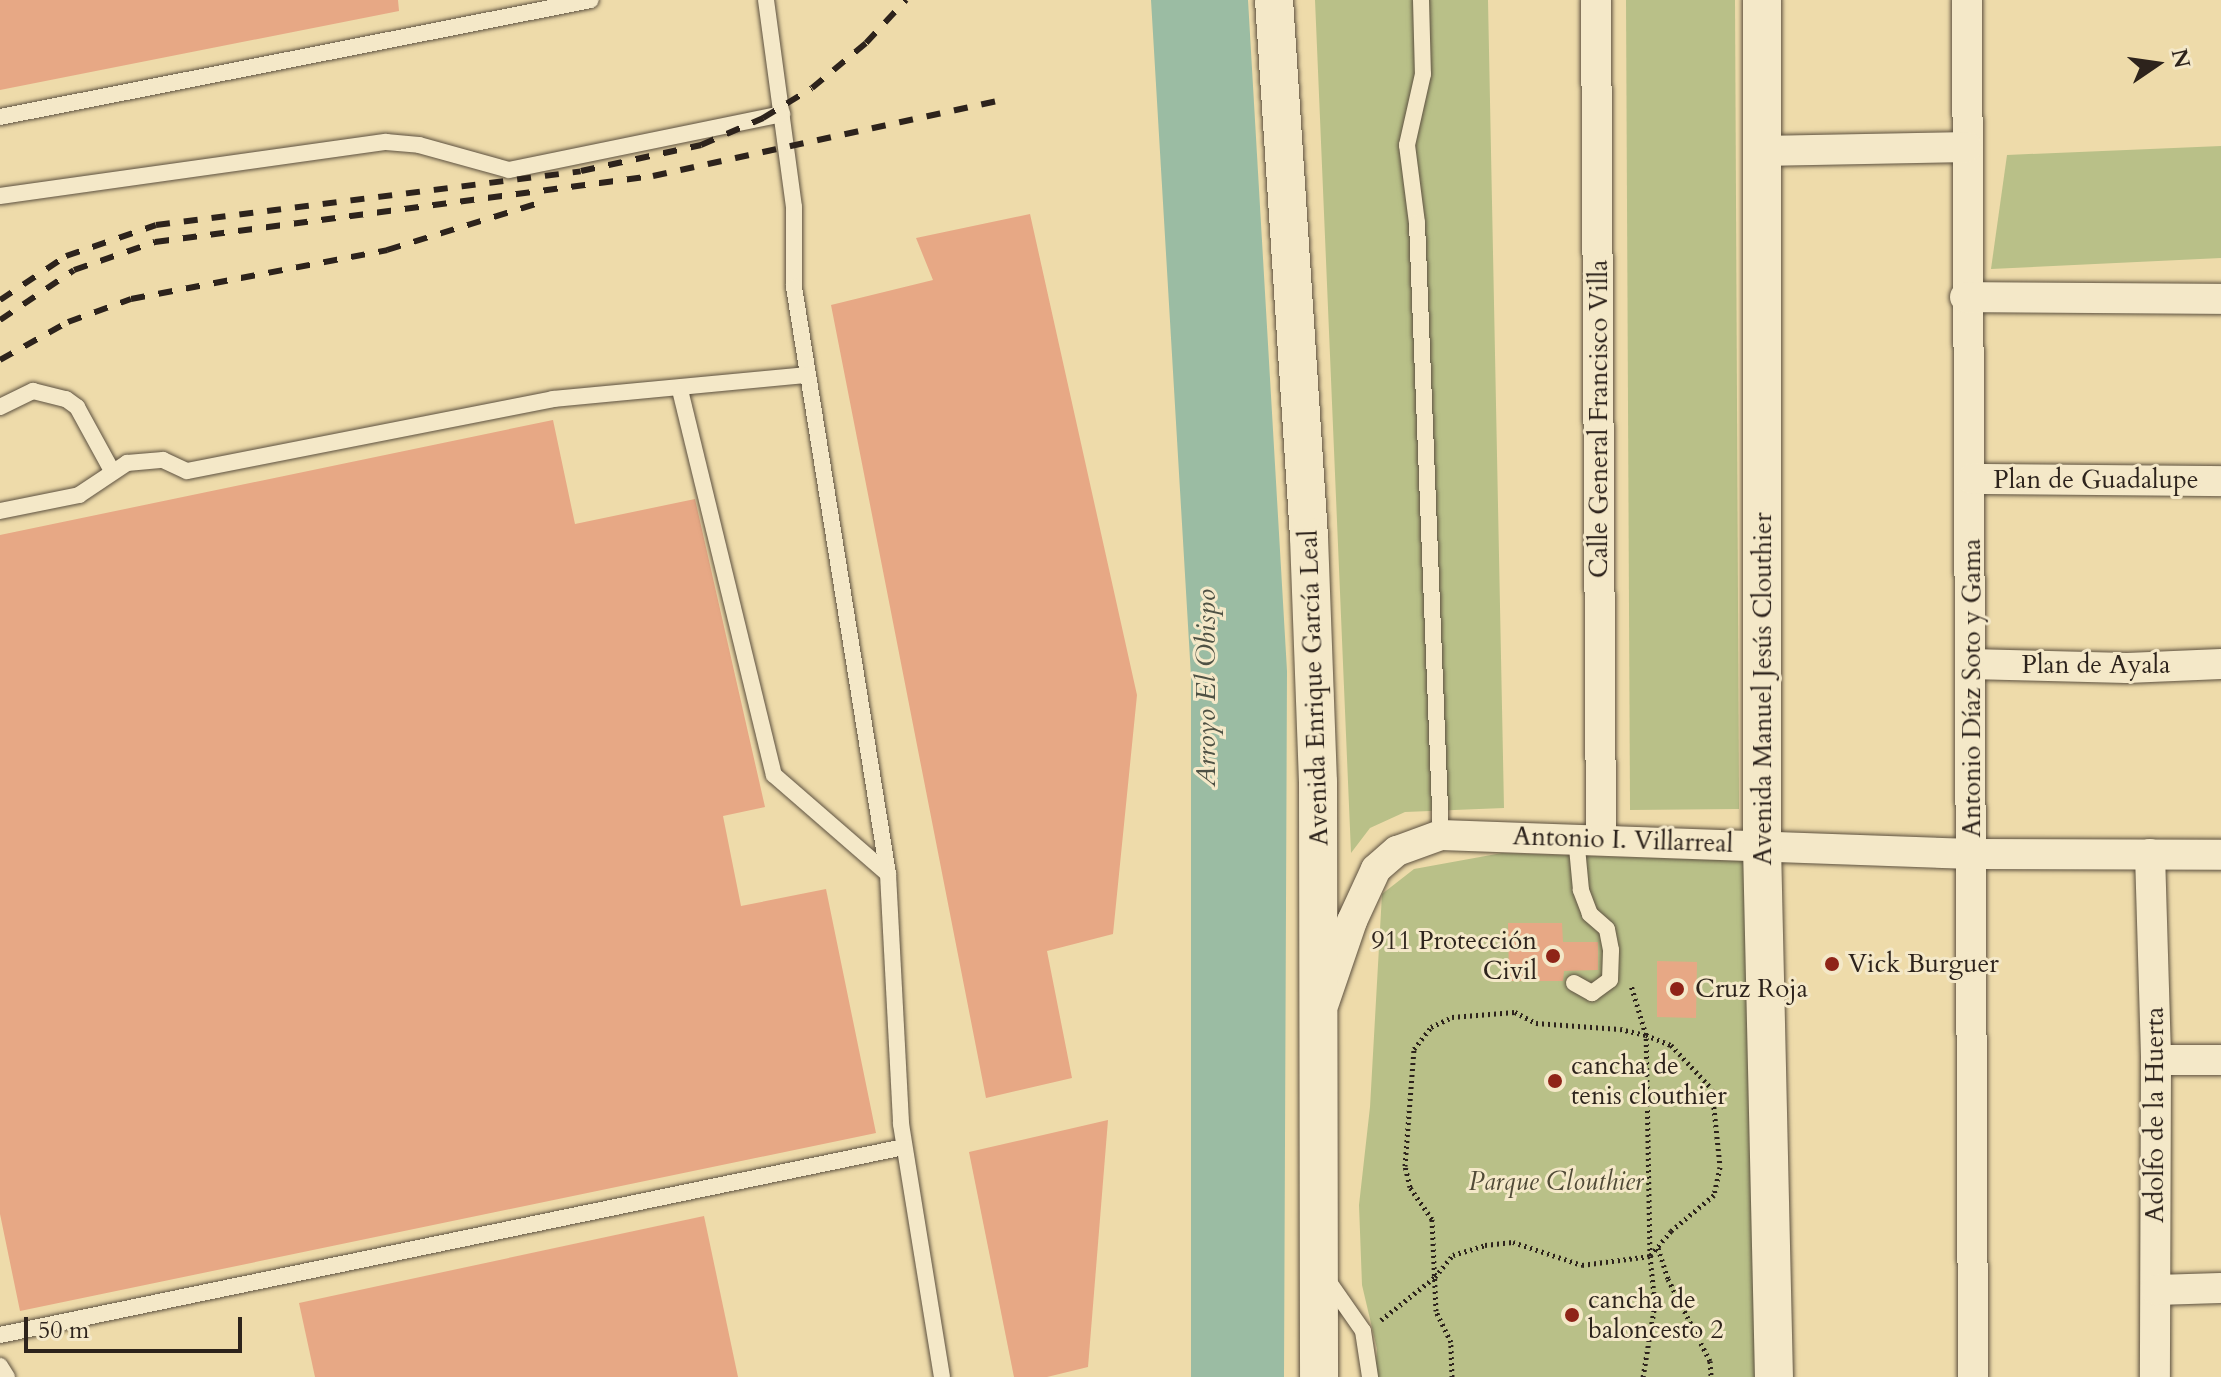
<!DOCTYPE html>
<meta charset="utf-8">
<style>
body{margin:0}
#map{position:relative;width:2221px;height:1377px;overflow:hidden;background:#eedbaa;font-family:Cardo,serif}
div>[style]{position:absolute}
.green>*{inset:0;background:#b9c088}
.water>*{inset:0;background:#9bbca3}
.building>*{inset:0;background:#e7a885}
.path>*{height:5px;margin-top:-2.5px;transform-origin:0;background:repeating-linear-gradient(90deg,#2d231c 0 2px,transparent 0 6px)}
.roads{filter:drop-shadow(0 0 2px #5d5140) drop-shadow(0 0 2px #5d5140)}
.service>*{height:16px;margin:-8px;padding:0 8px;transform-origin:8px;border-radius:8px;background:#f4e8c8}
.minor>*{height:30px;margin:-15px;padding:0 15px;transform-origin:15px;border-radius:15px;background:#f4e8c8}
.tertiary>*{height:38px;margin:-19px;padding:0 19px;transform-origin:19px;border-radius:19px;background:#f4e8c8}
.rail>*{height:6px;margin-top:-3px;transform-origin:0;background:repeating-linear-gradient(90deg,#2d231c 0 14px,transparent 0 28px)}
.dots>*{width:22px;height:22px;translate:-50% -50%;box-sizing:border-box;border:4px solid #f4e8c8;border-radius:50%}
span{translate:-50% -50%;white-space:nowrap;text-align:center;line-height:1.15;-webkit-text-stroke:6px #f4e8c8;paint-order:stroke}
.street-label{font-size:26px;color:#2d231c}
.poi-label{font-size:26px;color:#2d231c}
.right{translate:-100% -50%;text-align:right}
.left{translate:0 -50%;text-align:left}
.park-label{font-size:26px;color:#504a37;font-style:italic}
.water-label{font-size:28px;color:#4e5144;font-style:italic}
.north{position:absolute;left:2117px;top:24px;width:80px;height:80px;-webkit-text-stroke:6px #f4e8c8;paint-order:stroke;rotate:77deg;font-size:22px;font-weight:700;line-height:32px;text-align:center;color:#2d231c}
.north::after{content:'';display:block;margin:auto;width:28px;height:36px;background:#2d231c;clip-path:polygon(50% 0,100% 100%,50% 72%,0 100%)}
.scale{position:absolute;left:24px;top:1317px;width:218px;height:36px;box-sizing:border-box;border:4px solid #2d231c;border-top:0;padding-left:10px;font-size:24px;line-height:28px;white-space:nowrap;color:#2d231c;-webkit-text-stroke:6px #f4e8c8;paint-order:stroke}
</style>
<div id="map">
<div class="green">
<i style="clip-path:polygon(1315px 0,1488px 0,1504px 808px,1405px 812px,1370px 828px,1351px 853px)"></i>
<i style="clip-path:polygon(1626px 0,1735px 0,1739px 809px,1630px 810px)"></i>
<i style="clip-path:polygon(2221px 146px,2221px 258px,1991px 269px,2007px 155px)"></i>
<i style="clip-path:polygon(1502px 853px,1744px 861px,1756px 1377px,1375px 1377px,1377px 1349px,1362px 1285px,1359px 1205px,1370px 1107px,1382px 894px,1414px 869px)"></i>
</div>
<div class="water">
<i style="clip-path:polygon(1151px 0,1248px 0,1287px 671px,1284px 1377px,1191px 1377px,1191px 676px)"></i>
</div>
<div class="building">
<i style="clip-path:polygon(0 0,398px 0,399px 11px,0 90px)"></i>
<i style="clip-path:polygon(1030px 214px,1137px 695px,1113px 934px,1047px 951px,1072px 1078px,986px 1098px,831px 305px,933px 280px,916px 238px)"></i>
<i style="clip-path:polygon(553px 420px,575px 524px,695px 499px,765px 807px,723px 816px,741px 906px,826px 889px,876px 1133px,20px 1311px,0 1214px,0 535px)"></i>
<i style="clip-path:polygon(1508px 923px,1562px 923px,1563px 942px,1598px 942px,1598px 970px,1564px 971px,1563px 981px,1509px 981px)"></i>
<i style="clip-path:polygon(1657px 961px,1697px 962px,1696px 1018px,1657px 1017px)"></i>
<i style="clip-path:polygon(1108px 1120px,1088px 1367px,1047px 1377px,1014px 1377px,969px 1152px)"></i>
<i style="clip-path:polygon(704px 1216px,738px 1377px,315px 1377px,299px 1303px)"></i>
</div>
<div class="path">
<i style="left:1658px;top:1248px;width:33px;rotate:72deg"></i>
<i style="left:1668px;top:1279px;width:92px;rotate:62.9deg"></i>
<i style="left:1710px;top:1361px;width:16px;rotate:86deg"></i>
<i style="left:1381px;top:1320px;width:69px;rotate:-38.5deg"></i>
<i style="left:1435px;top:1277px;width:28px;rotate:-51deg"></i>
<i style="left:1453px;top:1255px;width:34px;rotate:-17deg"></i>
<i style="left:1485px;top:1245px;width:28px;rotate:-6deg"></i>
<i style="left:1513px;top:1242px;width:73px;rotate:18.4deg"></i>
<i style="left:1582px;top:1265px;width:69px;rotate:-7.5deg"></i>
<i style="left:1650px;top:1256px;width:48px;rotate:84.1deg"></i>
<i style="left:1655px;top:1304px;width:74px;rotate:99.3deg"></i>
<i style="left:1452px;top:1377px;width:35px;rotate:-92deg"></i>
<i style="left:1451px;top:1342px;width:34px;rotate:-116deg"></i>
<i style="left:1436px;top:1311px;width:92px;rotate:-92.5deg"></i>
<i style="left:1432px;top:1219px;width:39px;rotate:-125deg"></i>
<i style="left:1410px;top:1187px;width:22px;rotate:-103deg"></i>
<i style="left:1405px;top:1166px;width:117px;rotate:-85.6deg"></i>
<i style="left:1414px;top:1049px;width:28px;rotate:-52deg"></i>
<i style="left:1431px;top:1027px;width:23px;rotate:-25deg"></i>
<i style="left:1452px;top:1017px;width:63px;rotate:-4.5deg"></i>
<i style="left:1515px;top:1012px;width:24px;rotate:28deg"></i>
<i style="left:1536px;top:1023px;width:84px;rotate:4.1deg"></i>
<i style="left:1620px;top:1029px;width:27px;rotate:13deg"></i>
<i style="left:1646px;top:1035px;width:27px;rotate:22deg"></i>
<i style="left:1671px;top:1045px;width:60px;rotate:47deg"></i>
<i style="left:1712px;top:1089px;width:78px;rotate:84.1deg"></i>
<i style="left:1720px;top:1167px;width:29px;rotate:102deg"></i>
<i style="left:1714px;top:1195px;width:56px;rotate:140.1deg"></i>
<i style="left:1671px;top:1231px;width:33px;rotate:130deg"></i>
<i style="left:1650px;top:1256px;width:221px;rotate:-91deg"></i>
<i style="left:1646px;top:1035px;width:52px;rotate:-106.7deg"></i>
</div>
<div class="roads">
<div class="service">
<i style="left:766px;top:0;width:209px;rotate:82.3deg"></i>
<i style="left:794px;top:207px;width:80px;rotate:90deg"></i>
<i style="left:794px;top:287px;width:594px;rotate:80.9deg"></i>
<i style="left:888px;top:874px;width:250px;rotate:87deg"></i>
<i style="left:901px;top:1124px;width:256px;rotate:80.8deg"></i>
<i style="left:1421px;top:0;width:74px;rotate:88.5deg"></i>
<i style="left:1423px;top:74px;width:73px;rotate:102.7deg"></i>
<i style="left:1407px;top:145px;width:79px;rotate:82.7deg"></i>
<i style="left:1417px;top:223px;width:612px;rotate:87.75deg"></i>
<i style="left:0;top:117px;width:602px;rotate:-11.2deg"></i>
<i style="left:0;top:196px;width:390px;rotate:-8deg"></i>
<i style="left:386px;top:142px;width:33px;rotate:5deg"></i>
<i style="left:419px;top:145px;width:93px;rotate:15.5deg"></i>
<i style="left:509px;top:170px;width:279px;rotate:-11.6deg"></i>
<i style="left:680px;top:390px;width:396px;rotate:76.3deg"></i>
<i style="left:774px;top:775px;width:151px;rotate:41deg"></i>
<i style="left:0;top:407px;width:37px;rotate:-26deg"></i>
<i style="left:33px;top:391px;width:34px;rotate:14deg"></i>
<i style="left:66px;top:399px;width:14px;rotate:36deg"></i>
<i style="left:77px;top:407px;width:71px;rotate:61.3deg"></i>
<i style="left:0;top:511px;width:81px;rotate:-11.4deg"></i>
<i style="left:79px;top:495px;width:58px;rotate:-33.7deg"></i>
<i style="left:127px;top:463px;width:36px;rotate:-5deg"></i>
<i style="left:163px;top:460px;width:26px;rotate:25deg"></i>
<i style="left:187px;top:471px;width:373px;rotate:-11.1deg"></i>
<i style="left:553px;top:399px;width:256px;rotate:-5.4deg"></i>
<i style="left:1574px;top:983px;width:21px;rotate:29deg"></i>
<i style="left:1592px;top:993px;width:22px;rotate:-36deg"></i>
<i style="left:1610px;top:980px;width:30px;rotate:-88deg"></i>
<i style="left:1611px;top:950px;width:21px;rotate:-101deg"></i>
<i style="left:1607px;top:929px;width:23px;rotate:-139deg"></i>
<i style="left:1590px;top:914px;width:26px;rotate:-111deg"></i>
<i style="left:1581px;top:890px;width:53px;rotate:-95.4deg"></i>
<i style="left:1324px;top:1275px;width:68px;rotate:55.1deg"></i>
<i style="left:1363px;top:1331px;width:47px;rotate:81.3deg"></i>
<i style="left:0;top:1335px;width:923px;rotate:-11.75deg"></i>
<i style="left:0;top:1366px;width:13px;rotate:58deg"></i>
</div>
<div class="minor">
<i style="left:1596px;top:0;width:837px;rotate:89.66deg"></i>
<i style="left:1967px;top:0;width:1377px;rotate:89.75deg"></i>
<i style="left:1763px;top:151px;width:204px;rotate:-1.1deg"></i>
<i style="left:1965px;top:297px;width:256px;rotate:0.4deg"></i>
<i style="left:1972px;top:479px;width:249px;rotate:0.5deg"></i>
<i style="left:1970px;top:664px;width:157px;rotate:1.5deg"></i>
<i style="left:2127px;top:668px;width:94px;rotate:-2.4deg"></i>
<i style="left:2150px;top:854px;width:206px;rotate:88.3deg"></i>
<i style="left:2156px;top:1060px;width:317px;rotate:90.2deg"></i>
<i style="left:1324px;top:1003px;width:87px;rotate:-71.1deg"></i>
<i style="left:1352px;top:921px;width:57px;rotate:-65.2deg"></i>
<i style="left:1376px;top:869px;width:28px;rotate:-41deg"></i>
<i style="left:1397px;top:851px;width:47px;rotate:-20deg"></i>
<i style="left:1441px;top:835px;width:532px;rotate:2.05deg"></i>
<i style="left:1973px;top:854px;width:248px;rotate:0.2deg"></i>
<i style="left:2156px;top:1060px;width:65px"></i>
<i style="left:2156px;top:1290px;width:65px;rotate:-1.8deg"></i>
</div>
<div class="tertiary">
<i style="left:1274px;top:0;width:538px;rotate:86.27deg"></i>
<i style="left:1309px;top:537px;width:245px;rotate:87.9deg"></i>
<i style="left:1318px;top:782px;width:595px;rotate:89.9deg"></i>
<i style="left:1762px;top:0;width:846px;rotate:90deg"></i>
<i style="left:1762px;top:846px;width:531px;rotate:88.71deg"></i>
</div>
</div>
<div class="rail">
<i style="left:0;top:300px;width:79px;rotate:-33.7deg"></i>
<i style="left:66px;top:256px;width:95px;rotate:-19deg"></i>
<i style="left:156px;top:225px;width:428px;rotate:-7.2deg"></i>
<i style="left:581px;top:171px;width:123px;rotate:-12.2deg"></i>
<i style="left:701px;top:145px;width:68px;rotate:-23.5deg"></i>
<i style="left:763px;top:118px;width:57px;rotate:-31.5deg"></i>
<i style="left:812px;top:88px;width:70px;rotate:-39.8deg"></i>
<i style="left:866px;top:43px;width:59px;rotate:-47.1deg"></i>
<i style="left:0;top:320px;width:89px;rotate:-34deg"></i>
<i style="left:74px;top:270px;width:86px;rotate:-19.1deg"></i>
<i style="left:155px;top:242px;width:502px;rotate:-7.55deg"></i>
<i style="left:653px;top:176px;width:357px;rotate:-12.3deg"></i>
<i style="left:0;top:360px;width:78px;rotate:-29.2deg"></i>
<i style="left:68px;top:322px;width:67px;rotate:-20.1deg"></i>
<i style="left:131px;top:299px;width:261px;rotate:-10.8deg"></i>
<i style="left:387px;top:250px;width:162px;rotate:-17.2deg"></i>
</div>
<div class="dots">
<i style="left:1553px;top:956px;background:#8f2418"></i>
<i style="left:1832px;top:964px;background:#8f2418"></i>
<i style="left:1677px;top:989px;background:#8f2418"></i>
<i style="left:1555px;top:1081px;background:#8f2418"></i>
<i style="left:1572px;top:1315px;background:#8f2418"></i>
</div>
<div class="street-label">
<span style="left:1599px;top:419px;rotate:-90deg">Calle General Francisco Villa</span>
<span style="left:2096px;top:480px">Plan de Guadalupe</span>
<span style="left:2096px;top:665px">Plan de Ayala</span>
<span style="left:1314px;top:688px;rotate:-92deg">Avenida Enrique García Leal</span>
<span style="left:1972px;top:688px;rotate:-90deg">Antonio Díaz Soto y Gama</span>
<span style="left:1763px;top:689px;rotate:-90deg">Avenida Manuel Jesús Clouthier</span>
<span style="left:1623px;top:840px;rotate:2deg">Antonio I. Villarreal</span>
<span style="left:2155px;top:1115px;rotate:-90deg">Adolfo de la Huerta</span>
</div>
<div class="poi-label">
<span class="right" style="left:1537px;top:956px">911 Protección<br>Civil</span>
<span class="left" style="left:1848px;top:964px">Vick Burguer</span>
<span class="left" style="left:1695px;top:989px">Cruz Roja</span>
<span class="left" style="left:1571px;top:1081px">cancha de<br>tenis clouthier</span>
<span class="left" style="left:1588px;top:1315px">cancha de<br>baloncesto 2</span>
</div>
<div class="park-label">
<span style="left:1556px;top:1182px">Parque Clouthier</span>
</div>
<div class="water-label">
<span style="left:1206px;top:688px;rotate:-90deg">Arroyo El Obispo</span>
</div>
<div class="north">N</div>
<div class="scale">50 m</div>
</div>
